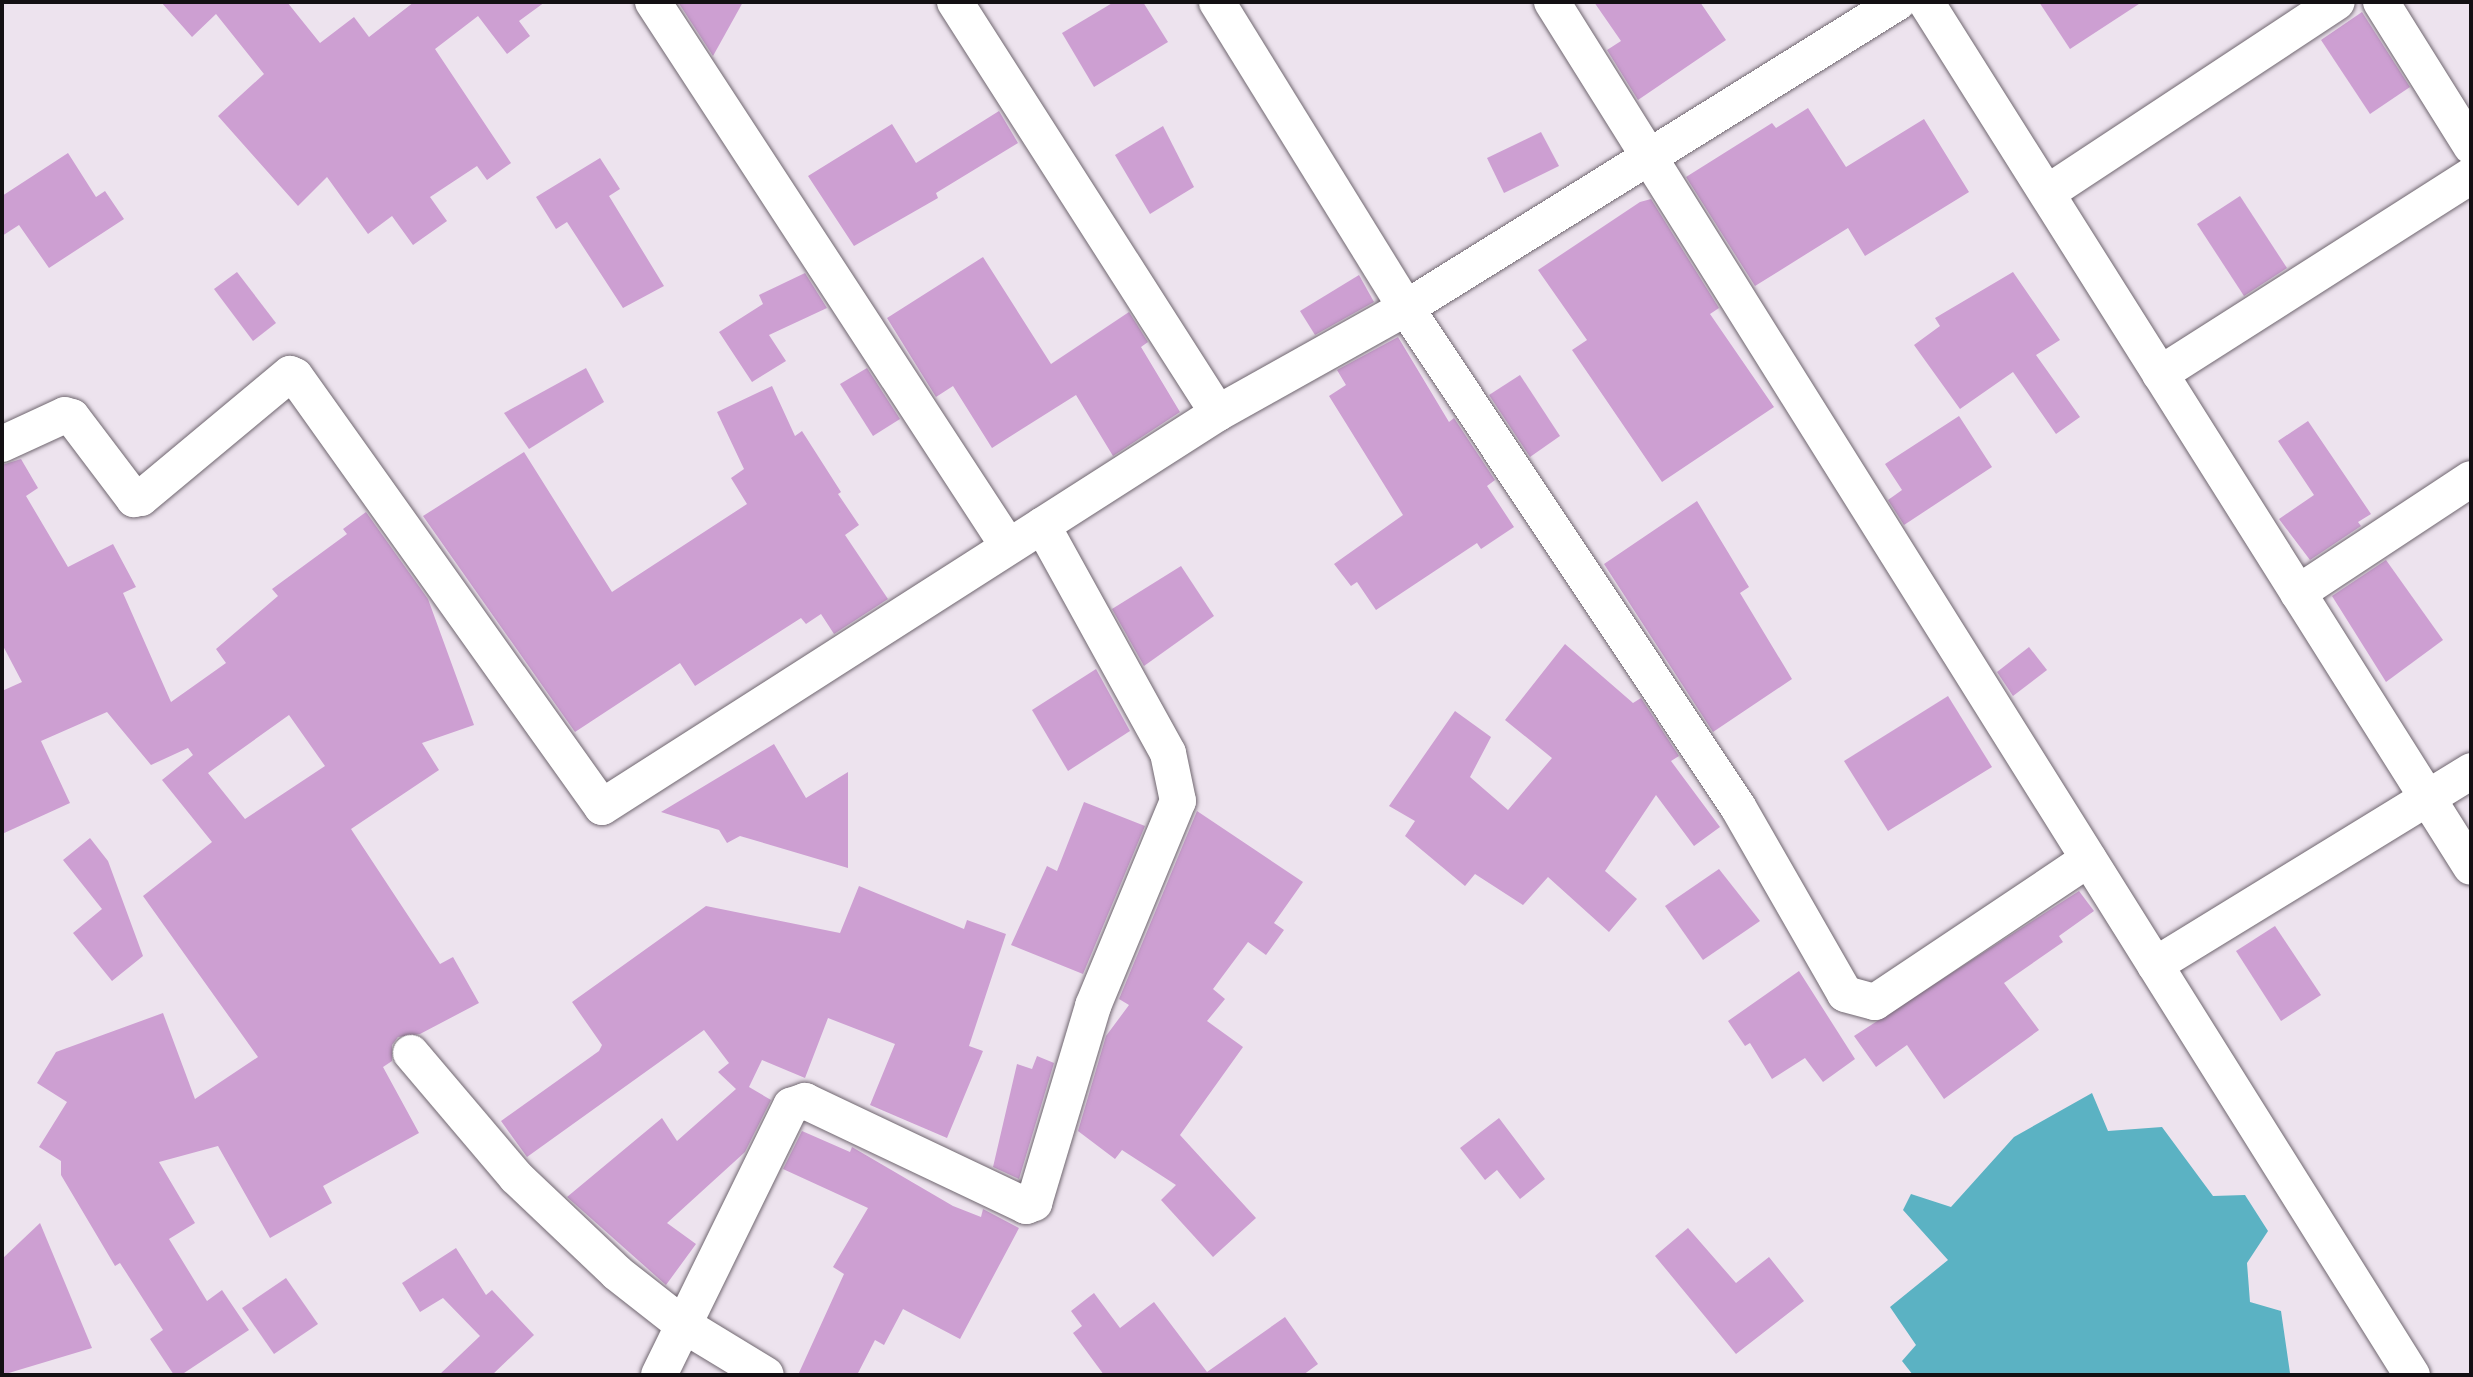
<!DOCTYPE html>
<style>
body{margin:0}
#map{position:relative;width:2473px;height:1377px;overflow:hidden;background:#ede3ee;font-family:"PT Sans Narrow",sans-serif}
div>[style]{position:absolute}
.water>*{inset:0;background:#5bb2c3}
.building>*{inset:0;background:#cd9fd2}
.roads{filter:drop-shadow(0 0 2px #706770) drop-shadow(0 0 2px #706770)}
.minor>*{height:36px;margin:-18px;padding:0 18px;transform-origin:18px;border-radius:18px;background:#fff}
span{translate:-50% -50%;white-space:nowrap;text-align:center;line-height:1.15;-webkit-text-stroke:8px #ede3ee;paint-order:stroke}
.frame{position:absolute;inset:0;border:4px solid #131013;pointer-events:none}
</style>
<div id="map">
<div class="water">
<i style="clip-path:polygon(2092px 1093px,2108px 1131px,2162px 1127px,2213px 1196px,2245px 1195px,2268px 1231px,2247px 1263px,2250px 1302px,2281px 1311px,2290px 1373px,1913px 1375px,1902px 1361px,1916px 1345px,1890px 1307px,1948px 1260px,1903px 1210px,1911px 1194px,1951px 1207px,2014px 1137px)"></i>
</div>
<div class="building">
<i style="clip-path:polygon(161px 2px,287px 2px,320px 43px,354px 17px,369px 37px,414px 2px,545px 2px,519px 21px,530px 36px,507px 54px,478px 16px,435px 49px,511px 163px,487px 180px,477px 166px,430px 197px,447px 221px,413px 245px,392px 216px,368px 234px,327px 177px,298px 206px,218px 116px,264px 74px,216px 14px,192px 37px)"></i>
<i style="clip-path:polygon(678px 2px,743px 2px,713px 56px)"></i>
<i style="clip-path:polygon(1114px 2px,1143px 2px,1168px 42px,1094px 87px,1062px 33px)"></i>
<i style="clip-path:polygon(1594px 2px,1700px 2px,1726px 40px,1638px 100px,1607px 50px,1621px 41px)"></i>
<i style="clip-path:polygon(2039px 2px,2142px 2px,2070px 49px)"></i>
<i style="clip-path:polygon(2362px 12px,2410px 87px,2370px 114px,2321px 40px)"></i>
<i style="clip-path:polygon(1808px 108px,1846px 167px,1924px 119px,1969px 192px,1865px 256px,1848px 228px,1755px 286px,1686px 177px,1772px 123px,1776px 128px)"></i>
<i style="clip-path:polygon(999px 111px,1018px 143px,936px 193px,938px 198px,854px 246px,808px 176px,892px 124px,916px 163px)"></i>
<i style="clip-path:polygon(1163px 126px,1194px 187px,1150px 214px,1115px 155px)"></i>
<i style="clip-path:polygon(1541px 132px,1559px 166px,1504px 193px,1487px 158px)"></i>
<i style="clip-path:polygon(68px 153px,96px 197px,105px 191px,124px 219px,49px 268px,19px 225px,2px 236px,2px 196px)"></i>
<i style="clip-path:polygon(600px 158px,620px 189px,609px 196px,664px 286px,623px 308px,567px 222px,556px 229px,536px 197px)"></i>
<i style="clip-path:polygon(2240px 196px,2287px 268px,2244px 296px,2197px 224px)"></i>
<i style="clip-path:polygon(1651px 199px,1719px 308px,1710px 314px,1774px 407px,1662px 482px,1572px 350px,1587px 340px,1538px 270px,1640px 202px)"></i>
<i style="clip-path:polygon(983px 257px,1051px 364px,1129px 312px,1148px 342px,1141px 347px,1180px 412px,1113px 456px,1076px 395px,992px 448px,953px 386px,936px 397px,887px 318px)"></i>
<i style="clip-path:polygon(237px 272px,276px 323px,253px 341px,214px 289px)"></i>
<i style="clip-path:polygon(2013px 272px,2060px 340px,2036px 355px,2080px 417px,2056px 434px,2013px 372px,1960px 409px,1914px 345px,1940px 326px,1935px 318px)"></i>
<i style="clip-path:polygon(805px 273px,827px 308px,769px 335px,786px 361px,752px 382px,719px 332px,763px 304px,759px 295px)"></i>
<i style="clip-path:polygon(1359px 275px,1374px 302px,1315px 335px,1300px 311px)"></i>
<i style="clip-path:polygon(1398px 337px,1449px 422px,1454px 418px,1495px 480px,1487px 486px,1514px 527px,1481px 549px,1477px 543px,1376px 610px,1357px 582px,1351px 586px,1334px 564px,1403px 515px,1329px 396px,1346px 385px,1337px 370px)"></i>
<i style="clip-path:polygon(586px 368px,604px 402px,529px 449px,504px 413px)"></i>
<i style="clip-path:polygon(867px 368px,900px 419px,873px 436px,840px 384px)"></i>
<i style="clip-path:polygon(1520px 375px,1560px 436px,1530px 457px,1489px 395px)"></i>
<i style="clip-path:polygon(772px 386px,795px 436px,802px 431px,841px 492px,838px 494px,859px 525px,845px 535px,888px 599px,834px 634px,821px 614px,806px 624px,801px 618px,695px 686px,680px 663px,575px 732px,423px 516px,524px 452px,612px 592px,747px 504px,731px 478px,744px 469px,717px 412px)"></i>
<i style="clip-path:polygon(1959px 416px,1992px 467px,1904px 525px,1888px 500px,1902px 490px,1885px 464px)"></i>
<i style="clip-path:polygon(2308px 421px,2371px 514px,2358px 522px,2361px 526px,2310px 560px,2279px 519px,2314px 495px,2278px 441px)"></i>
<i style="clip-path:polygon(evenodd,21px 459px,38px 488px,26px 496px,68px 567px,113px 544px,136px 587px,123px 593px,171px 702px,226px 663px,216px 649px,278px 596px,272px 589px,347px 534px,343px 529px,366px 512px,428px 599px,474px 725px,422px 743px,439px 770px,351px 829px,440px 964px,453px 957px,479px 1003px,420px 1034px,398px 1037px,392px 1045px,392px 1061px,383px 1067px,419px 1133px,323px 1186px,332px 1203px,270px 1238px,218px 1146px,159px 1162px,195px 1223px,169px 1239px,207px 1301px,222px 1290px,249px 1330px,181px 1375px,174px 1375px,150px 1339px,163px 1330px,120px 1263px,115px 1266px,61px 1175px,61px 1161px,39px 1147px,67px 1102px,37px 1083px,56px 1052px,163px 1013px,195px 1099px,258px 1057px,143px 896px,212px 842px,162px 780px,193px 755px,188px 748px,151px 765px,107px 712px,41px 741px,70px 803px,2px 834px,2px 691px,22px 682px,2px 644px,2px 465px,21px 459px,289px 715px,325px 766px,245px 819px,208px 773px,289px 715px)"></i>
<i style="clip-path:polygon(1697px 501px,1749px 587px,1740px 593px,1792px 679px,1713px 732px,1604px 564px)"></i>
<i style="clip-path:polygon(2386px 560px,2443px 640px,2386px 682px,2332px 596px)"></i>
<i style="clip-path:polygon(1181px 566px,1214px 616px,1144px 666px,1112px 609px)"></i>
<i style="clip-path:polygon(1565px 644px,1633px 703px,1641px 698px,1679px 756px,1671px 761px,1720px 827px,1694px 846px,1656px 795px,1605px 871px,1637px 899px,1609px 932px,1548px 877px,1523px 905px,1475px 874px,1465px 886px,1405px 836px,1415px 821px,1389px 806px,1455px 711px,1491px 737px,1470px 777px,1508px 810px,1552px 758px,1505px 720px)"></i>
<i style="clip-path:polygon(2029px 647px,2047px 670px,2013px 696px,1997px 672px)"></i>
<i style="clip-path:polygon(1096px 669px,1130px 731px,1068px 771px,1032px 710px)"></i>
<i style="clip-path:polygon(1948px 696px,1992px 767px,1888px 831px,1844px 761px)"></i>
<i style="clip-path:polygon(774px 744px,806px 798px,848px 772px,848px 868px,740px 836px,727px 843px,719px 830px,661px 812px)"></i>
<i style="clip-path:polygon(1084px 802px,1145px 826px,1083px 974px,1011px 945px,1047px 866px,1057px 871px)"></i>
<i style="clip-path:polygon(1197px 811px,1303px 882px,1274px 923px,1284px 930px,1266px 955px,1248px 942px,1213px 989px,1225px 999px,1207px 1021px,1243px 1047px,1180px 1135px,1256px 1218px,1213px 1257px,1161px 1200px,1176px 1185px,1122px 1150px,1115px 1159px,1078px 1131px,1106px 1036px,1129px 1005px,1119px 999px)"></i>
<i style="clip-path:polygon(90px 838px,108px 861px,143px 956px,112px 981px,73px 933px,102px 909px,63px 860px)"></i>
<i style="clip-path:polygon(1719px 869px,1760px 921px,1703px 960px,1665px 906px)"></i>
<i style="clip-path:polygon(859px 886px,964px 929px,967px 920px,1006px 934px,969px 1046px,983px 1051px,947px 1138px,870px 1105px,895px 1044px,828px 1018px,805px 1078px,762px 1060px,749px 1087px,771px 1100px,745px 1152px,667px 1223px,696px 1244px,666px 1285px,567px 1197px,662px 1118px,677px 1141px,736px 1089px,718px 1072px,729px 1063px,704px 1030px,527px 1157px,501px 1121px,599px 1051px,602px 1045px,572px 1002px,706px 906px,840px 933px)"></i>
<i style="clip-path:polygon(2079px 891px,2094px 911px,2059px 936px,2063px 942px,2004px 983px,2039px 1030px,1944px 1099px,1907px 1045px,1876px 1067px,1854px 1036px)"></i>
<i style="clip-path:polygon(2275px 926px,2321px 995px,2281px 1021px,2236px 951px)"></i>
<i style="clip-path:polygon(1799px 971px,1855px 1059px,1823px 1082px,1805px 1058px,1772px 1079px,1750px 1043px,1745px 1046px,1728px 1021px)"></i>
<i style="clip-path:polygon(1037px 1056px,1054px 1063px,1019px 1179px,993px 1167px,1017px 1064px,1032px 1069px)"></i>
<i style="clip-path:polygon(1499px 1118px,1545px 1179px,1520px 1199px,1497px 1170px,1485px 1180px,1460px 1148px)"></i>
<i style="clip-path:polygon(802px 1131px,850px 1152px,852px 1147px,953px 1206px,981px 1217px,983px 1209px,1019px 1228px,960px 1339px,903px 1309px,884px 1345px,875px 1340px,857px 1375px,798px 1375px,844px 1274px,833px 1267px,868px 1208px,783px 1169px)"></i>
<i style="clip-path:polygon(40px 1223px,92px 1348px,2px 1375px,2px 1259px)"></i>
<i style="clip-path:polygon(1688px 1228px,1736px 1283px,1769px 1257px,1804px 1301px,1736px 1354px,1655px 1256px)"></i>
<i style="clip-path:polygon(456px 1248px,486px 1295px,492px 1290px,534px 1335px,492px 1375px,439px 1375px,480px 1336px,443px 1298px,420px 1312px,402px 1283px)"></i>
<i style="clip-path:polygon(286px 1278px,318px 1324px,274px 1354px,242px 1308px)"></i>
<i style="clip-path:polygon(1094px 1293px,1120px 1328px,1154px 1302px,1207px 1372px,1285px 1317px,1318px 1364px,1303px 1375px,1104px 1375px,1073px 1333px,1082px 1326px,1071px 1311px)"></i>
</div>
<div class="roads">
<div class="minor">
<i style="left:653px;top:2px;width:650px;rotate:56.87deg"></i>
<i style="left:955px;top:2px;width:488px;rotate:57.4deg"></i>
<i style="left:1217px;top:2px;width:360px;rotate:58.3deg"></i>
<i style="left:1406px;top:308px;width:599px;rotate:56.36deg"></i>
<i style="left:1738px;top:807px;width:215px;rotate:60.2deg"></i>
<i style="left:1845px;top:994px;width:31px;rotate:15deg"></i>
<i style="left:1875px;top:1002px;width:257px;rotate:-33.8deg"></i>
<i style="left:1552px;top:2px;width:1620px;rotate:57.94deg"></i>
<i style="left:1926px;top:2px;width:1022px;rotate:57.79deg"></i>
<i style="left:2381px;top:2px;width:170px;rotate:58deg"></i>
<i style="left:2047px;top:193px;width:347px;rotate:-33.4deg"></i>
<i style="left:2160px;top:374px;width:369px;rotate:-32.5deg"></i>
<i style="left:2px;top:444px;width:69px;rotate:-24.7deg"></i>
<i style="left:65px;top:415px;width:7px;rotate:16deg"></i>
<i style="left:72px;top:417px;width:103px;rotate:52.9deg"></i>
<i style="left:134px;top:499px;width:7px;rotate:-8deg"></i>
<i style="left:141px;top:498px;width:194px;rotate:-39.8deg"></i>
<i style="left:290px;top:374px;width:5px;rotate:22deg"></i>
<i style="left:295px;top:376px;width:529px;rotate:54.54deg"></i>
<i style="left:602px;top:807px;width:731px;rotate:-32.6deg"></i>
<i style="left:1218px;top:413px;width:215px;rotate:-29.2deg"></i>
<i style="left:1406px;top:308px;width:579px;rotate:-31.88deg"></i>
<i style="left:2298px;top:593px;width:207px;rotate:-33.4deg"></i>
<i style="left:2155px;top:965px;width:371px;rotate:-31.5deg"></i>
<i style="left:411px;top:1053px;width:162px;rotate:49.7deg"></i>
<i style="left:516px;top:1177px;width:139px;rotate:43.5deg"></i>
<i style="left:617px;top:1273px;width:83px;rotate:38.1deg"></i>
<i style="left:682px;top:1324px;width:98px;rotate:31.3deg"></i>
<i style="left:659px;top:1375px;width:300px;rotate:-63.9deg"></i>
<i style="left:791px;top:1106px;width:15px;rotate:-20deg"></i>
<i style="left:805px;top:1101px;width:245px;rotate:25.4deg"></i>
<i style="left:1026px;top:1206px;width:9px;rotate:-21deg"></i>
<i style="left:1034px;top:1203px;width:206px;rotate:-73.3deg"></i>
<i style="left:1093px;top:1006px;width:222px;rotate:-67.5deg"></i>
<i style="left:1178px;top:801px;width:49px;rotate:-101.8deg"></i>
<i style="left:1168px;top:753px;width:260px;rotate:-118.9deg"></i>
</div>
</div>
<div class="frame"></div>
</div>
